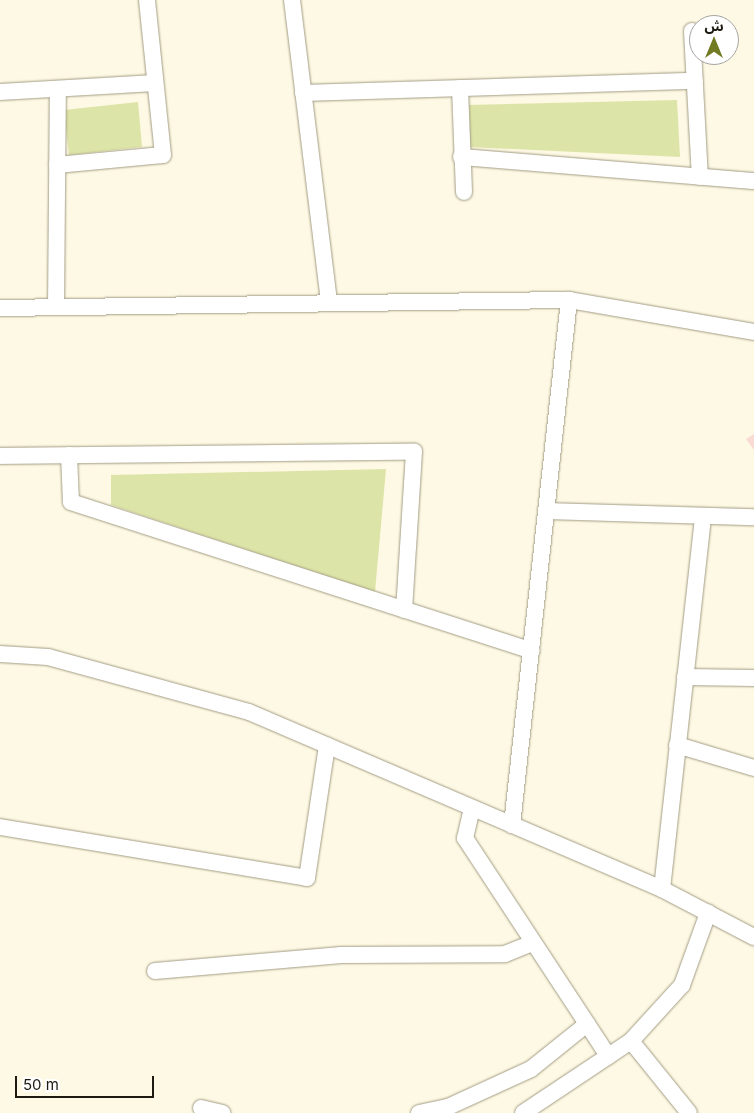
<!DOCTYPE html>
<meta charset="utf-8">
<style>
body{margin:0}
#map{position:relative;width:754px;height:1113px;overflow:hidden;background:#fef9e4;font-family:Inter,"Noto Sans Arabic",sans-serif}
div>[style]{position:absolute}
.green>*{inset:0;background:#dde4a7}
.building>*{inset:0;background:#f9dbd4}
.roads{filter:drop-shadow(0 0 1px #a29c84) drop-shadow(0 0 1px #a29c84)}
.minor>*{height:16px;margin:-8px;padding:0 8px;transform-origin:8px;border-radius:8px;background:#fff}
span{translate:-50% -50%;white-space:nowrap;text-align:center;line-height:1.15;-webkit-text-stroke:4px #fff;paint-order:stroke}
.north{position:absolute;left:689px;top:15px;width:50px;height:50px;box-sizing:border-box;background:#fff;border:1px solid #a5a3a0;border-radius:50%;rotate:0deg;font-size:14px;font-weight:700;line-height:20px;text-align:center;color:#1d1a11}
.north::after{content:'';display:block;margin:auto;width:18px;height:22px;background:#737a24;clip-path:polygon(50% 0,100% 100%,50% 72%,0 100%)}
.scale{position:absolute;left:15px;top:1076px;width:139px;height:22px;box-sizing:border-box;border:2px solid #1d1a11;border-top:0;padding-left:6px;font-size:15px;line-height:18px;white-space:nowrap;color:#1d1a11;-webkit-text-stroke:4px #fff;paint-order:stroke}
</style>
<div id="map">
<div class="green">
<i style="clip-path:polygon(677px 100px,680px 157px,469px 147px,467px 105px)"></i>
<i style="clip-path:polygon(138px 102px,142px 147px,69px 155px,64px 110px)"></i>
<i style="clip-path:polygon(386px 469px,375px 592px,111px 505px,111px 475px)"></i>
</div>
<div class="building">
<i style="clip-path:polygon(754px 434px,754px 450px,746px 439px)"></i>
</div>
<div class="roads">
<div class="minor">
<i style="left:292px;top:0;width:305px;rotate:83deg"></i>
<i style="left:692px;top:31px;width:146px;rotate:86.9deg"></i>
<i style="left:460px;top:88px;width:104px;rotate:87.8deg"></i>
<i style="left:0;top:92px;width:155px;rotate:-3.3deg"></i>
<i style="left:303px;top:93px;width:392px;rotate:-1.8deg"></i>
<i style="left:461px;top:157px;width:294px;rotate:4.7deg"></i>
<i style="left:57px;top:165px;width:106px;rotate:-5.4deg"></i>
<i style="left:163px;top:155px;width:156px;rotate:-95.9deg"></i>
<i style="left:56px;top:307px;width:218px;rotate:-89.5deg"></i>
<i style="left:0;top:308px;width:569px;rotate:-0.81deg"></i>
<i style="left:569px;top:300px;width:188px;rotate:9.8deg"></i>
<i style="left:69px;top:455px;width:47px;rotate:87.6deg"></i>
<i style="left:71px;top:502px;width:484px;rotate:17.9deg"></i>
<i style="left:0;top:456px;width:414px;rotate:-0.6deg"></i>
<i style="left:414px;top:452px;width:158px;rotate:93.6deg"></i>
<i style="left:546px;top:511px;width:208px;rotate:1.7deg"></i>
<i style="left:0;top:654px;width:48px;rotate:3.6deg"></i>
<i style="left:48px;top:657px;width:208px;rotate:15.3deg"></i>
<i style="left:249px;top:712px;width:449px;rotate:23.2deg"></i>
<i style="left:662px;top:889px;width:104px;rotate:27.6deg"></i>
<i style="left:685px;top:677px;width:69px;rotate:0.8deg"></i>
<i style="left:677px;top:745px;width:80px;rotate:16.6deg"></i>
<i style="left:472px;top:808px;width:31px;rotate:103deg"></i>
<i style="left:465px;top:838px;width:261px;rotate:56.7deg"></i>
<i style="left:512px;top:825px;width:528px;rotate:-83.8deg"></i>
<i style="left:0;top:827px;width:311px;rotate:9.4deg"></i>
<i style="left:307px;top:878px;width:134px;rotate:-81.4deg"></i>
<i style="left:662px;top:889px;width:375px;rotate:-83.7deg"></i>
<i style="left:155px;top:971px;width:187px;rotate:-4.9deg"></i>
<i style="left:341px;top:955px;width:164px;rotate:-0.3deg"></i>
<i style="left:505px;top:954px;width:29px;rotate:-22deg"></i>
<i style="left:631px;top:1041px;width:92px;rotate:51.1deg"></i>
<i style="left:201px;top:1108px;width:22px;rotate:13deg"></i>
<i style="left:419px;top:1113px;width:30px;rotate:-12deg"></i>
<i style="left:448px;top:1107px;width:91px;rotate:-24.6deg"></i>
<i style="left:531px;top:1069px;width:72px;rotate:-38.8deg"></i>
<i style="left:523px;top:1113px;width:130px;rotate:-33.7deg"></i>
<i style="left:631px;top:1041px;width:76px;rotate:-47.7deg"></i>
<i style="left:682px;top:985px;width:77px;rotate:-70.1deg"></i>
</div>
</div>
<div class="north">ش</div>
<div class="scale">50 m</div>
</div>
